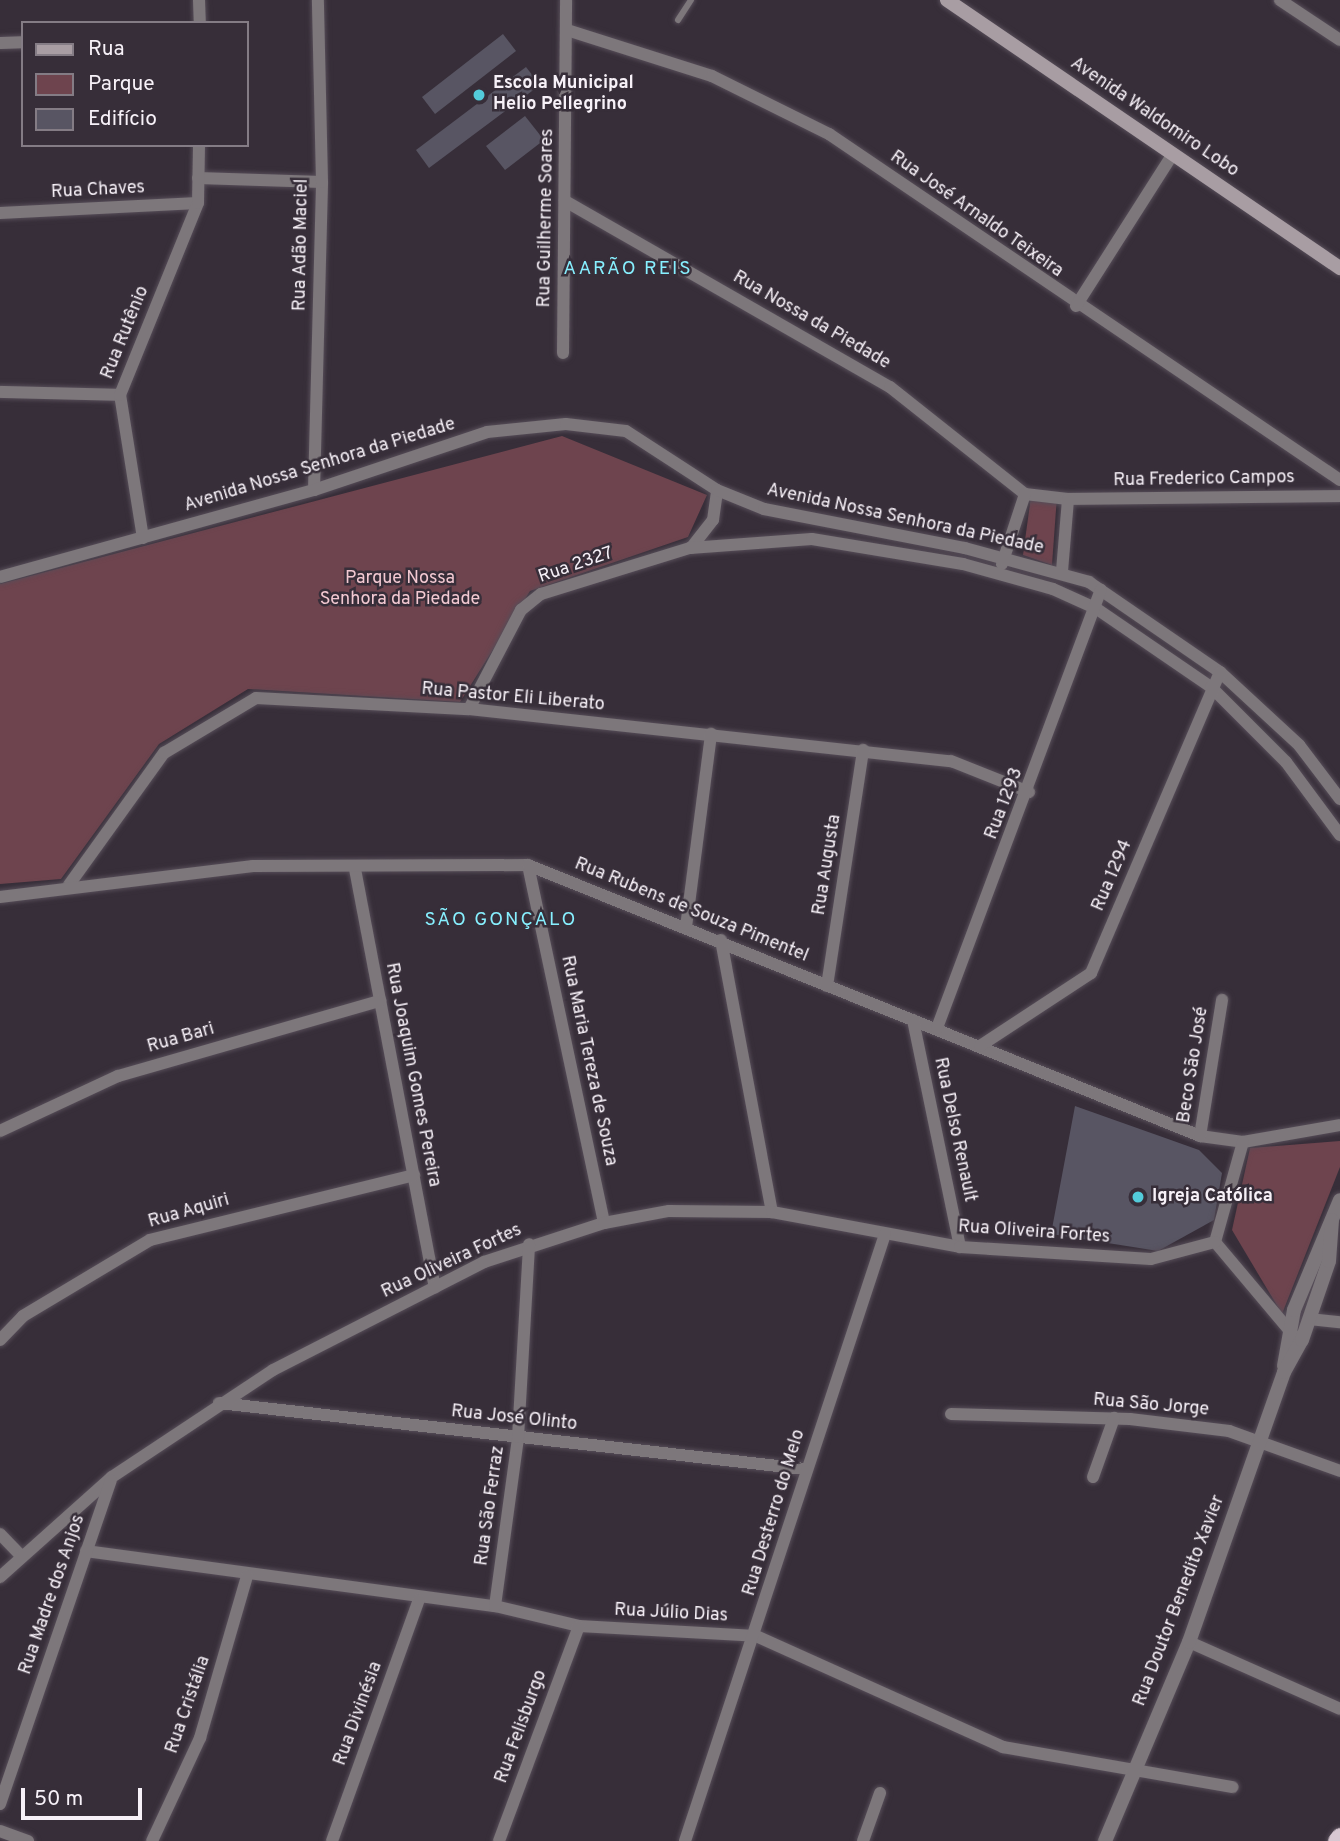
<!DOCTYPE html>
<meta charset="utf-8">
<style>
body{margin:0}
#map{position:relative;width:1340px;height:1841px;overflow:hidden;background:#372e39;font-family:Overpass,sans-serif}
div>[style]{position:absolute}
.green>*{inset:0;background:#6e444e}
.building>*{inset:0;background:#585563}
.roads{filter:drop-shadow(0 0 2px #564d58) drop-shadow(0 0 2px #564d58)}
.service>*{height:6px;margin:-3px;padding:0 3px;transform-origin:3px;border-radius:3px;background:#7d777b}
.minor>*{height:12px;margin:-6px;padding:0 6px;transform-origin:6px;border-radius:6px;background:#7d777b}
.tertiary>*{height:14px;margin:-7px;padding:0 7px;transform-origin:7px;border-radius:7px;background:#7d777b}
.secondary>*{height:14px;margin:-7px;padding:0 7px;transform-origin:7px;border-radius:7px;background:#a89da3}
.trunk>*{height:19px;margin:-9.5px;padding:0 9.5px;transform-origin:9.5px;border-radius:9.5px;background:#d8c8d2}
.dots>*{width:19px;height:19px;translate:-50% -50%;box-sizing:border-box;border:4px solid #372e39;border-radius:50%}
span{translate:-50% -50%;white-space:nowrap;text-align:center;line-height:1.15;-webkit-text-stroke:5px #372e39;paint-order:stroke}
.poi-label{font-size:18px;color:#f7f1f8;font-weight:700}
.left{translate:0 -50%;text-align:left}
.street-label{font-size:18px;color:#f7f1f8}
.park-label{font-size:18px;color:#f3c9d2}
.neighbourhood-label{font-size:19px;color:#87f0ff;letter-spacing:2px}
.legend{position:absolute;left:21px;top:21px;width:228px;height:126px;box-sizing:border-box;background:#372e39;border:2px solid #847c85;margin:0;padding:9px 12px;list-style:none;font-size:21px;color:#f7f1f8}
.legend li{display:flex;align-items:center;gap:14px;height:35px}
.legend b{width:35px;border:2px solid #847c85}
.scale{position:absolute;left:21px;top:1788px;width:121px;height:32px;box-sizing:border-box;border:4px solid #f7f1f8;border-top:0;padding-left:9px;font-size:21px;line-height:24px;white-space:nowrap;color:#f7f1f8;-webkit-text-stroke:5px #372e39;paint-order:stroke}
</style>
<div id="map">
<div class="green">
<i style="clip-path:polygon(562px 436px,707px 495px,688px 537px,530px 591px,460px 702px,248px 689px,159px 744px,61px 879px,0 884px,0 584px)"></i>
<i style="clip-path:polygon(1032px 489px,1057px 496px,1052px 565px,1023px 555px)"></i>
<i style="clip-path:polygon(1340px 1141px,1340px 1167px,1282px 1314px,1232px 1230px,1250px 1148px)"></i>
</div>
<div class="building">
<i style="clip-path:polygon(503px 34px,516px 51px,435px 114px,422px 97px)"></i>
<i style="clip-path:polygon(526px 67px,540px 85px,429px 168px,416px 150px)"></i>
<i style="clip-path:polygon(525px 116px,544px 140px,505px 170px,486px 146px)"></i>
<i style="clip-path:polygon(1075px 1106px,1199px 1150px,1222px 1173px,1214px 1220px,1158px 1251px,1051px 1234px)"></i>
</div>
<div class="roads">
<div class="service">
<i style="left:678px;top:20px;width:24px;rotate:-57deg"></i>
</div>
<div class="minor">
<i style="left:199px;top:0;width:23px;rotate:88deg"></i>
<i style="left:1280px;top:0;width:72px;rotate:33.7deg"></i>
<i style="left:567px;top:30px;width:152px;rotate:17.6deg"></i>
<i style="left:712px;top:76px;width:131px;rotate:26.4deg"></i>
<i style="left:829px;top:134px;width:617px;rotate:34.1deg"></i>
<i style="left:0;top:43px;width:23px;rotate:-2deg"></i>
<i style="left:198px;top:178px;width:124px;rotate:1.8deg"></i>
<i style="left:565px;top:201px;width:374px;rotate:29.8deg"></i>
<i style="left:890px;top:387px;width:172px;rotate:38.4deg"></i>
<i style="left:1025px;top:494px;width:43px;rotate:6.6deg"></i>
<i style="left:1068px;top:499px;width:272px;rotate:-0.6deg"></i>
<i style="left:0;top:213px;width:198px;rotate:-2.9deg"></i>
<i style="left:1076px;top:306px;width:180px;rotate:-57.5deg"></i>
<i style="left:563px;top:353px;width:353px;rotate:-89.5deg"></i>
<i style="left:0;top:392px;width:120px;rotate:1.4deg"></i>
<i style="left:314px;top:490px;width:308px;rotate:-88.5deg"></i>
<i style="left:322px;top:182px;width:182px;rotate:-91.3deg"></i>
<i style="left:143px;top:538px;width:145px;rotate:-99.1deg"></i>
<i style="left:120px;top:395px;width:207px;rotate:-67.9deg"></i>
<i style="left:198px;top:203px;width:58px;rotate:-89deg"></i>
<i style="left:691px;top:548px;width:36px;rotate:-52deg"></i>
<i style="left:713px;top:520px;width:30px;rotate:-82deg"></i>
<i style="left:1002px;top:564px;width:74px;rotate:-71.8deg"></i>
<i style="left:1062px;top:571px;width:72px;rotate:-85.2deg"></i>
<i style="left:0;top:577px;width:326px;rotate:-15.5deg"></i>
<i style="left:314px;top:490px;width:182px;rotate:-18.5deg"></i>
<i style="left:487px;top:432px;width:79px;rotate:-5.8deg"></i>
<i style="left:566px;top:424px;width:60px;rotate:6.7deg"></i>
<i style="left:626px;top:431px;width:108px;rotate:33deg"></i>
<i style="left:717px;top:490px;width:51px;rotate:22deg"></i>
<i style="left:764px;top:509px;width:205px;rotate:11deg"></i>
<i style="left:965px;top:548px;width:129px;rotate:15.3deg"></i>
<i style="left:1089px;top:582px;width:159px;rotate:34.5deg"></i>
<i style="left:1220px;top:672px;width:108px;rotate:42.7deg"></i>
<i style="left:1299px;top:745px;width:68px;rotate:52.8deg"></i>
<i style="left:469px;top:709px;width:112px;rotate:-62.3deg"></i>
<i style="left:521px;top:610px;width:26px;rotate:-39deg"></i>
<i style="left:541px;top:594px;width:156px;rotate:-17.2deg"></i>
<i style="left:690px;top:548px;width:122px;rotate:-4.2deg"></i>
<i style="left:812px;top:539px;width:153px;rotate:9.4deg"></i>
<i style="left:963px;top:564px;width:93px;rotate:15.5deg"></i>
<i style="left:1053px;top:589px;width:48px;rotate:24.4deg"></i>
<i style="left:1097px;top:609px;width:138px;rotate:34.4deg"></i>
<i style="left:1211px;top:687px;width:106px;rotate:45deg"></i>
<i style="left:1286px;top:762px;width:91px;rotate:53.5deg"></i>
<i style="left:528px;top:865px;width:366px;rotate:78deg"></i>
<i style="left:355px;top:869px;width:426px;rotate:79.2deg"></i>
<i style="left:69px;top:885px;width:163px;rotate:-54.3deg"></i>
<i style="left:164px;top:753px;width:107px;rotate:-30.9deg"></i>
<i style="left:256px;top:698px;width:213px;rotate:3deg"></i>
<i style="left:469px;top:709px;width:485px;rotate:6.2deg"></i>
<i style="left:951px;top:761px;width:84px;rotate:21.7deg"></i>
<i style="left:0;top:897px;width:255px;rotate:-7deg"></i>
<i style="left:253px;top:866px;width:275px;rotate:-0.2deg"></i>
<i style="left:528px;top:865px;width:725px;rotate:21.96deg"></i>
<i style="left:1200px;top:1136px;width:43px;rotate:7.9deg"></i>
<i style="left:1243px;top:1142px;width:98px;rotate:-9.9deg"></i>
<i style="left:686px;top:927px;width:195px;rotate:-82.6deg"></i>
<i style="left:721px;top:940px;width:277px;rotate:79.4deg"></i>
<i style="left:827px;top:986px;width:239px;rotate:-81.3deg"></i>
<i style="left:913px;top:1020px;width:232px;rotate:78.3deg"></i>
<i style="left:937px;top:1028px;width:468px;rotate:-69.5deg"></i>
<i style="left:980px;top:1046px;width:133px;rotate:-33.3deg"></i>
<i style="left:1091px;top:973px;width:327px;rotate:-66.8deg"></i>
<i style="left:0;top:1131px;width:130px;rotate:-25deg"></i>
<i style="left:118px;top:1076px;width:273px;rotate:-16deg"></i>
<i style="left:1200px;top:1136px;width:138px;rotate:-80.8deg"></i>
<i style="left:1215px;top:1242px;width:124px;rotate:49.9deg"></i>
<i style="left:1215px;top:1242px;width:104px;rotate:-74.4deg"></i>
<i style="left:1309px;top:1319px;width:31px;rotate:6deg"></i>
<i style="left:0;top:1340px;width:33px;rotate:-46deg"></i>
<i style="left:23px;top:1316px;width:148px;rotate:-30.9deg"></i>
<i style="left:150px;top:1240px;width:272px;rotate:-13.8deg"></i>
<i style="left:219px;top:1403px;width:590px;rotate:6.43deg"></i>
<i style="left:951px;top:1414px;width:179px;rotate:1.6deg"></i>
<i style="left:1130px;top:1419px;width:100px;rotate:6.9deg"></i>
<i style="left:1229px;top:1431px;width:118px;rotate:19.8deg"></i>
<i style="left:1093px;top:1477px;width:63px;rotate:-70.4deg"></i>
<i style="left:0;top:1534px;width:29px;rotate:46deg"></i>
<i style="left:86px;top:1551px;width:413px;rotate:7.7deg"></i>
<i style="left:495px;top:1606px;width:86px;rotate:13.4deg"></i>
<i style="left:579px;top:1626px;width:177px;rotate:3.2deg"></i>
<i style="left:756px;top:1636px;width:271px;rotate:24.2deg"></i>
<i style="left:1003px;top:1747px;width:233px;rotate:9.9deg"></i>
<i style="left:0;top:1577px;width:150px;rotate:-41.8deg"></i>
<i style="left:112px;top:1477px;width:193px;rotate:-33.6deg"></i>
<i style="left:273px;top:1370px;width:237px;rotate:-27.1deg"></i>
<i style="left:484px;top:1262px;width:126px;rotate:-18deg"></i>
<i style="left:604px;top:1223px;width:66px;rotate:-10.5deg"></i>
<i style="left:669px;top:1211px;width:103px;rotate:0.6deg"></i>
<i style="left:772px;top:1212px;width:191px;rotate:10.5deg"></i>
<i style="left:960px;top:1247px;width:191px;rotate:3.6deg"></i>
<i style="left:1151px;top:1259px;width:66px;rotate:-14.9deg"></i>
<i style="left:495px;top:1606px;width:171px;rotate:-82.2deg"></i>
<i style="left:518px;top:1437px;width:193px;rotate:-86.7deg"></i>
<i style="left:1189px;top:1642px;width:165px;rotate:23.9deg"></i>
<i style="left:0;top:1804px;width:342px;rotate:-71.1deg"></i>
<i style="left:0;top:1831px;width:30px;rotate:20deg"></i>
<i style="left:152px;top:1841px;width:114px;rotate:-65deg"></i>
<i style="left:200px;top:1738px;width:169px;rotate:-73.8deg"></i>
<i style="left:332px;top:1841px;width:256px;rotate:-70.2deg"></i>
<i style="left:499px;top:1841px;width:229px;rotate:-69.6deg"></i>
<i style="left:685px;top:1841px;width:639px;rotate:-71.76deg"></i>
<i style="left:863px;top:1841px;width:51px;rotate:-70.5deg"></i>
</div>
<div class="tertiary">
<i style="left:1284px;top:1366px;width:57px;rotate:-79.9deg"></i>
<i style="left:1294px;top:1310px;width:119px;rotate:-67.3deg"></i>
<i style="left:1105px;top:1841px;width:216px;rotate:-67.1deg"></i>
<i style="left:1189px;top:1642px;width:286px;rotate:-70.6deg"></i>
<i style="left:1284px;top:1372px;width:37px;rotate:-61deg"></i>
<i style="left:1302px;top:1340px;width:83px;rotate:-71.1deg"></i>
<i style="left:1329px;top:1261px;width:41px;rotate:-85.8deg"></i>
</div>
<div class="secondary">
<i style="left:947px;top:0;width:476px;rotate:34.3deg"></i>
</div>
<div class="trunk">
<i style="left:1337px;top:1841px;width:5px;rotate:-53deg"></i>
</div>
</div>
<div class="dots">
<i style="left:479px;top:95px;background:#53cbda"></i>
<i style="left:1138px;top:1197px;background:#53cbda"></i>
</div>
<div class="poi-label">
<span class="left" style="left:493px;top:95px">Escola Municipal<br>Helio Pellegrino</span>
<span class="left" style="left:1152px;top:1197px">Igreja Católica</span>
</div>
<div class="street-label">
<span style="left:1154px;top:118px;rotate:34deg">Avenida Waldomiro Lobo</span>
<span style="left:98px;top:191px;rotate:-3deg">Rua Chaves</span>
<span style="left:976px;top:215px;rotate:35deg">Rua José Arnaldo Teixeira</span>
<span style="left:547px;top:218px;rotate:-89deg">Rua Guilherme Soares</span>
<span style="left:302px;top:245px;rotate:-89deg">Rua Adão Maciel</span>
<span style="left:811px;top:321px;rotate:30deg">Rua Nossa da Piedade</span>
<span style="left:126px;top:333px;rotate:-68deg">Rua Rutênio</span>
<span style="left:320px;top:466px;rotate:-17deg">Avenida Nossa Senhora da Piedade</span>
<span style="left:1204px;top:480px;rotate:-1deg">Rua Frederico Campos</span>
<span style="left:905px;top:520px;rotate:12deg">Avenida Nossa Senhora da Piedade</span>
<span style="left:576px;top:566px;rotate:-19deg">Rua 2327</span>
<span style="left:513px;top:698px;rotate:5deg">Rua Pastor Eli Liberato</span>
<span style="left:1005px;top:804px;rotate:-69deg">Rua 1293</span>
<span style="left:828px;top:865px;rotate:-81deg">Rua Augusta</span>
<span style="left:1113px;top:876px;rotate:-67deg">Rua 1294</span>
<span style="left:691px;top:911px;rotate:22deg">Rua Rubens de Souza Pimentel</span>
<span style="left:181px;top:1039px;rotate:-16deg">Rua Bari</span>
<span style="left:588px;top:1061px;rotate:78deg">Rua Maria Tereza de Souza</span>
<span style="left:1194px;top:1065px;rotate:-81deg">Beco São José</span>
<span style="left:412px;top:1075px;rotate:79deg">Rua Joaquim Gomes Pereira</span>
<span style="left:954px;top:1130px;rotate:78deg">Rua Delso Renault</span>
<span style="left:189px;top:1212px;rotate:-16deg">Rua Aquiri</span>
<span style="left:1034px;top:1233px;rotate:4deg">Rua Oliveira Fortes</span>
<span style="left:452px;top:1262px;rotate:-25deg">Rua Oliveira Fortes</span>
<span style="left:1151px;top:1406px;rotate:5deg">Rua São Jorge</span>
<span style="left:514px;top:1419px;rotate:6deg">Rua José Olinto</span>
<span style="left:491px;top:1506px;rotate:-82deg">Rua São Ferraz</span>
<span style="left:775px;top:1513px;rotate:-73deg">Rua Desterro do Melo</span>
<span style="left:53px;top:1595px;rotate:-71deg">Rua Madre dos Anjos</span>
<span style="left:1180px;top:1601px;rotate:-69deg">Rua Doutor Benedito Xavier</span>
<span style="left:671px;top:1614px;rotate:3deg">Rua Júlio Dias</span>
<span style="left:189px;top:1705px;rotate:-71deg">Rua Cristália</span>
<span style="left:359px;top:1714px;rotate:-70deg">Rua Divinésia</span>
<span style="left:522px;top:1727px;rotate:-70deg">Rua Felisburgo</span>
</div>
<div class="park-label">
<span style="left:400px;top:590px">Parque Nossa<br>Senhora da Piedade</span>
</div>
<div class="neighbourhood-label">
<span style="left:628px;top:270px">AARÃO REIS</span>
<span style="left:501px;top:921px">SÃO GONÇALO</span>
</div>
<ul class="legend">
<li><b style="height:9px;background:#a89da3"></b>Rua</li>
<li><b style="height:19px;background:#6e444e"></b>Parque</li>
<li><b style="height:19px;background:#585563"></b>Edifício</li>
</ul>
<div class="scale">50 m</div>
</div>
